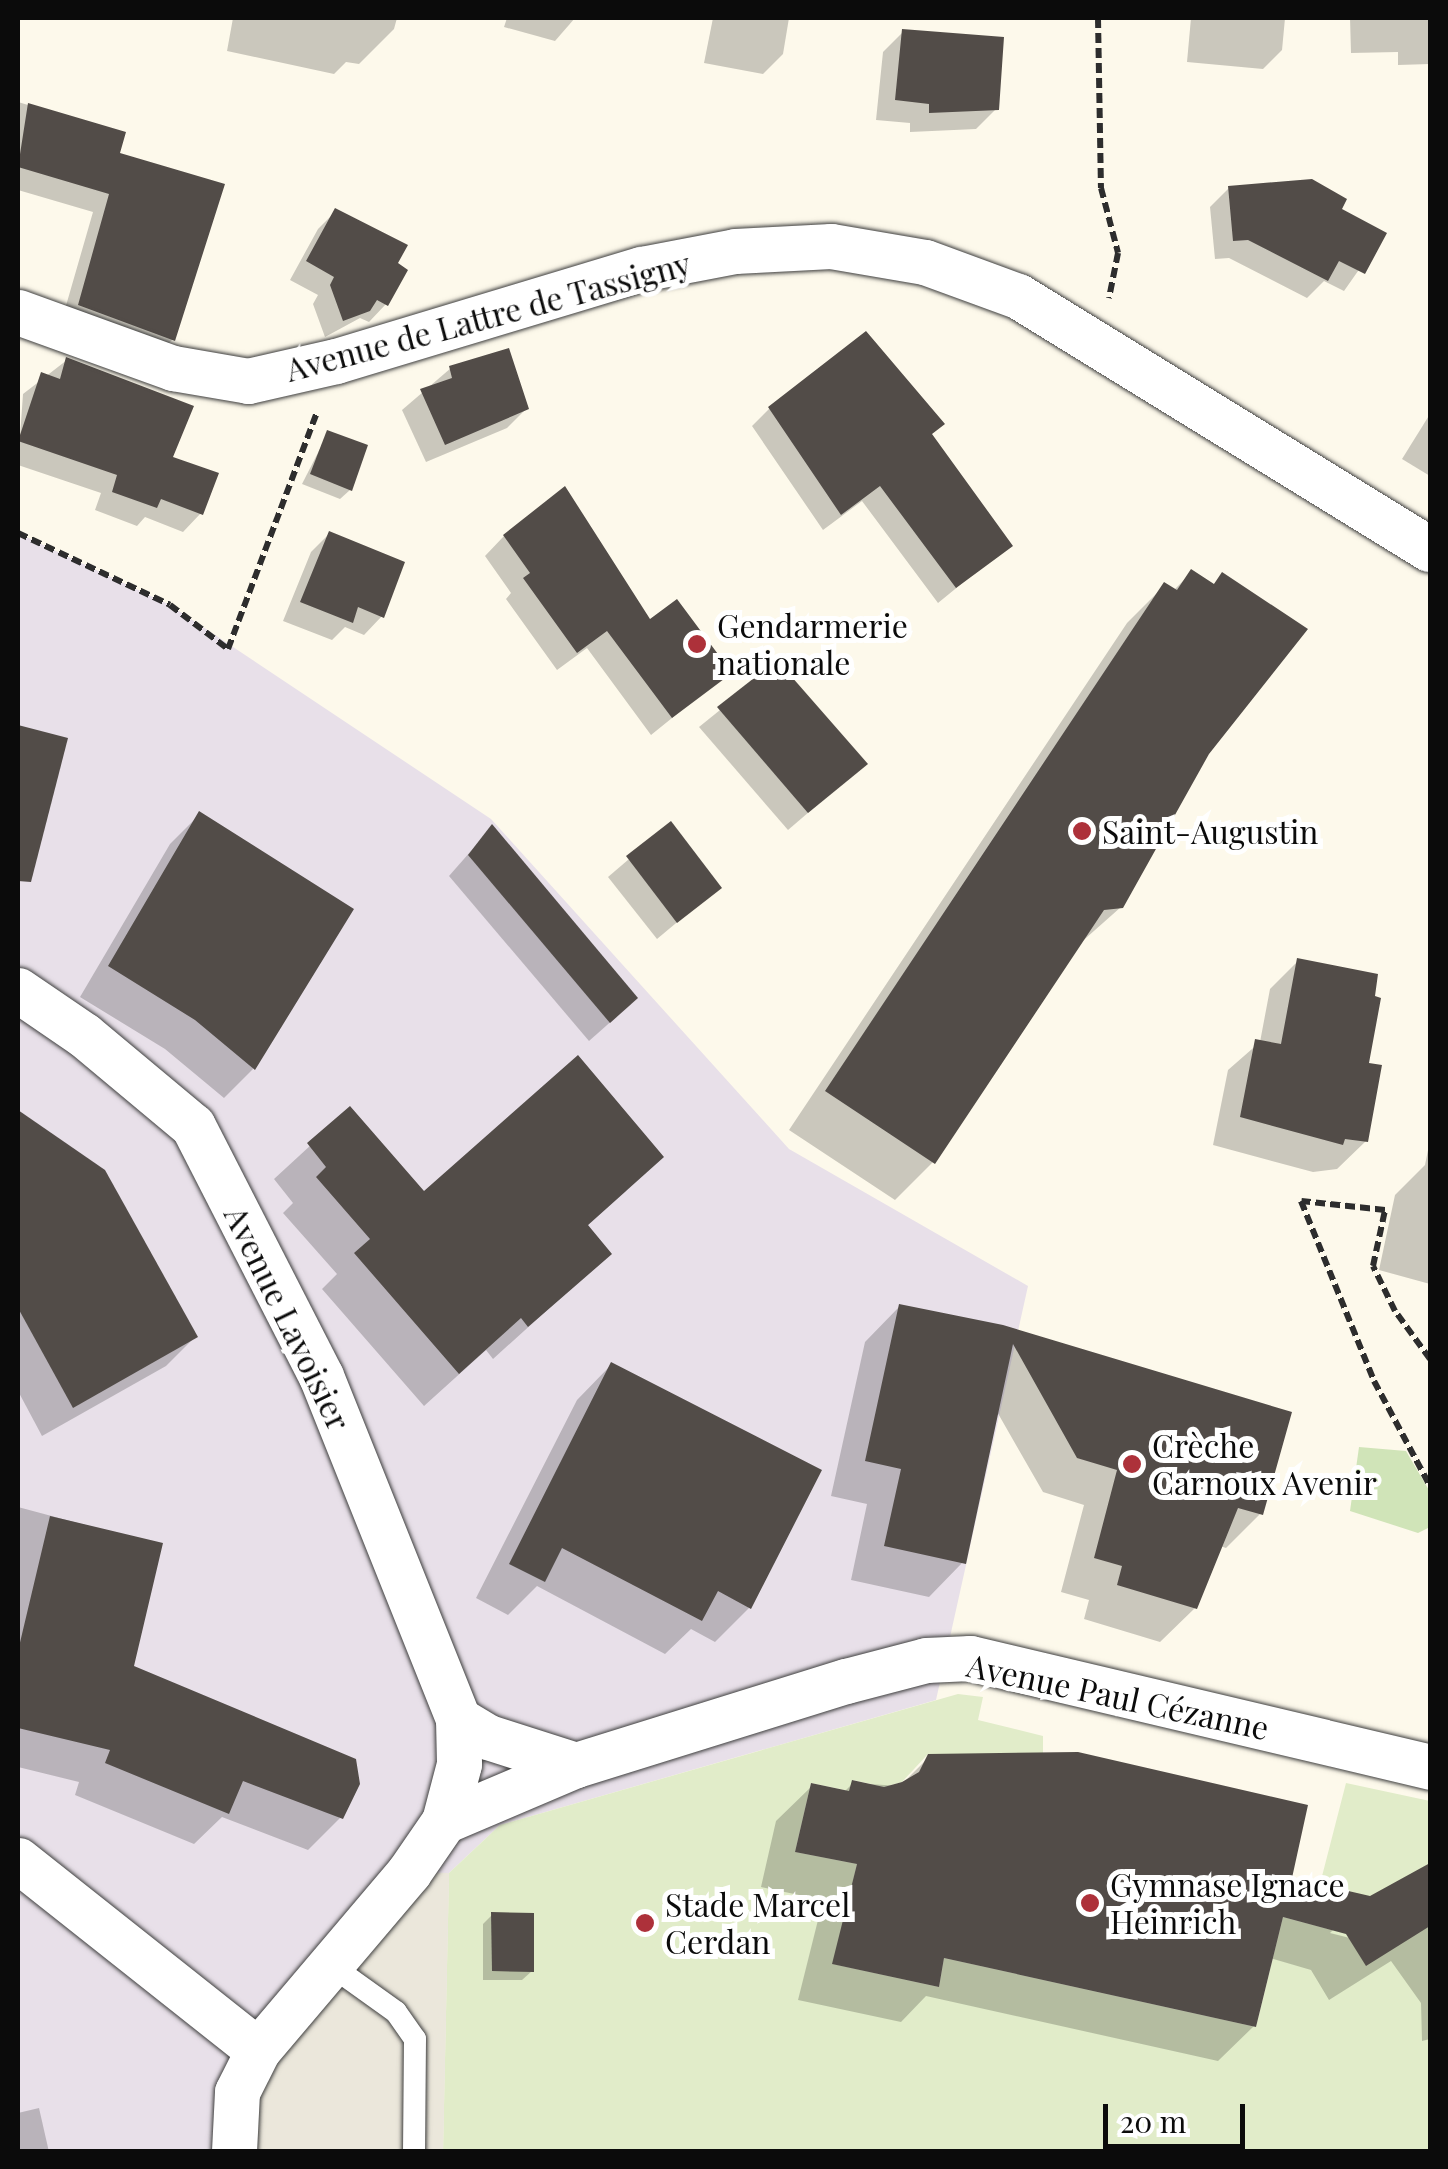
<!DOCTYPE html>
<meta charset="utf-8">
<style>
body{margin:0}
#map{position:relative;width:1448px;height:2169px;overflow:hidden;background:#fdf9eb;font-family:"Playfair Display",serif}
div>[style]{position:absolute}
.industrial>*{inset:0;background:#e8e0e9}
.green>*{inset:0;background:#d0e4b8}
.pitch>*{inset:0;background:#e1ecc9}
.plaza>*{inset:0;background:#ebe7db}
.shadow>*{inset:0;background:#0003}
.building>*{inset:0;background:#524c48}
.path>*{height:6px;margin-top:-3px;transform-origin:0;background:repeating-linear-gradient(90deg,#2d2d2d 0 10px,transparent 0 15px)}
.roads{filter:drop-shadow(0 0 2px #3e3e3e) drop-shadow(0 0 2px #3e3e3e)}
.service>*{height:22px;margin:-11px;padding:0 11px;transform-origin:11px;border-radius:11px;background:#fff}
.minor>*{height:45px;margin:-22.5px;padding:0 22.5px;transform-origin:22.5px;border-radius:22.5px;background:#fff}
.dots>*{width:28px;height:28px;translate:-50% -50%;box-sizing:border-box;border:5px solid #fff;border-radius:50%}
span{translate:-50% -50%;white-space:nowrap;text-align:center;line-height:1.15;-webkit-text-stroke:10px #fff;paint-order:stroke}
.street-label{font-size:32px;color:#0b0b0b}
.poi-label{font-size:32px;color:#0b0b0b}
.left{translate:0 -50%;text-align:left}
.frame{position:absolute;inset:0;border:20px solid #0b0b0b;pointer-events:none}
.scale{position:absolute;left:1103px;top:2104px;width:142px;height:45px;box-sizing:border-box;border:5px solid #0b0b0b;border-top:0;padding-left:12px;font-size:30px;line-height:35px;white-space:nowrap;color:#0b0b0b;-webkit-text-stroke:8px #fff;paint-order:stroke}
</style>
<div id="map">
<div class="industrial">
<i style="clip-path:polygon(18px 533px,170px 605px,491px 819px,789px 1149px,1028px 1286px,936px 1700px,500px 1825px,449px 1873px,443px 2151px,18px 2152px)"></i>
</div>
<div class="green">
<i style="clip-path:polygon(1359px 1447px,1406px 1451px,1430px 1492px,1430px 1527px,1418px 1533px,1350px 1511px)"></i>
</div>
<div class="pitch">
<i style="clip-path:polygon(958px 1694px,983px 1697px,978px 1720px,1043px 1736px,1043px 1754px,928px 1754px,902px 1782px,884px 1787px,853px 1780px,849px 1791px,811px 1783px,795px 1852px,857px 1864px,833px 1964px,939px 1987px,944px 1958px,1256px 2027px,1283px 1917px,1328px 1929px,1336px 1888px,1320px 1884px,1346px 1783px,1430px 1801px,1430px 2151px,443px 2152px,449px 1873px,500px 1825px)"></i>
</div>
<div class="plaza">
<i style="clip-path:polygon(409px 1872px,449px 1873px,443px 2151px,234px 2152px,232px 2128px)"></i>
</div>
<div class="shadow">
<i style="clip-path:polygon(233px 18px,397px 18px,394px 29px,359px 64px,346px 62px,334px 74px,227px 51px)"></i>
<i style="clip-path:polygon(507px 18px,575px 18px,555px 41px,504px 27px)"></i>
<i style="clip-path:polygon(713px 18px,789px 18px,783px 54px,763px 74px,704px 63px)"></i>
<i style="clip-path:polygon(1191px 18px,1285px 18px,1282px 50px,1263px 69px,1187px 62px)"></i>
<i style="clip-path:polygon(1350px 18px,1430px 18px,1430px 64px,1398px 65px,1398px 52px,1351px 53px)"></i>
<i style="clip-path:polygon(903px 32px,996px 109px,976px 129px,910px 132px,910px 123px,876px 120px,883px 52px)"></i>
<i style="clip-path:polygon(18px 102px,123px 133px,117px 155px,173px 339px,155px 357px,61px 323px,93px 212px,18px 190px)"></i>
<i style="clip-path:polygon(1229px 188px,1338px 210px,1384px 234px,1344px 291px,1324px 281px,1307px 298px,1229px 258px,1215px 259px,1210px 207px)"></i>
<i style="clip-path:polygon(336px 211px,394px 264px,386px 304px,369px 322px,360px 318px,325px 337px,313px 304px,318px 295px,290px 280px,318px 229px)"></i>
<i style="clip-path:polygon(67px 360px,170px 459px,201px 513px,183px 532px,145px 517px,137px 526px,95px 510px,101px 493px,18px 465px,23px 394px)"></i>
<i style="clip-path:polygon(451px 368px,526px 409px,507px 428px,426px 462px,402px 410px)"></i>
<i style="clip-path:polygon(770px 408px,930px 436px,1009px 545px,938px 603px,862px 501px,823px 530px,752px 426px)"></i>
<i style="clip-path:polygon(1430px 414px,1430px 476px,1402px 459px)"></i>
<i style="clip-path:polygon(328px 433px,350px 490px,340px 499px,302px 484px)"></i>
<i style="clip-path:polygon(329px 534px,382px 616px,364px 635px,345px 627px,332px 640px,283px 621px,311px 552px)"></i>
<i style="clip-path:polygon(504px 536px,649px 622px,729px 672px,651px 735px,587px 648px,557px 670px,506px 599px,511px 593px,485px 556px)"></i>
<i style="clip-path:polygon(1191px 573px,1212px 586px,1222px 575px,1207px 752px,1121px 907px,1077px 946px,933px 1162px,895px 1200px,789px 1130px,1127px 623px,1165px 585px,1173px 591px)"></i>
<i style="clip-path:polygon(777px 664px,865px 764px,788px 830px,699px 727px)"></i>
<i style="clip-path:polygon(18px 727px,65px 739px,33px 865px,18px 880px)"></i>
<i style="clip-path:polygon(200px 814px,253px 1069px,224px 1098px,165px 1049px,80px 997px,170px 844px)"></i>
<i style="clip-path:polygon(670px 824px,718px 888px,657px 939px,608px 877px)"></i>
<i style="clip-path:polygon(492px 827px,615px 1018px,589px 1041px,449px 876px)"></i>
<i style="clip-path:polygon(1298px 961px,1366px 1064px,1366px 1141px,1337px 1169px,1313px 1172px,1213px 1145px,1228px 1070px,1260px 1042px,1270px 989px)"></i>
<i style="clip-path:polygon(349px 1110px,423px 1195px,626px 1191px,587px 1226px,609px 1254px,493px 1359px,486px 1350px,424px 1406px,322px 1289px,337px 1274px,283px 1213px,293px 1203px,274px 1179px)"></i>
<i style="clip-path:polygon(18px 1113px,103px 1172px,195px 1337px,166px 1366px,42px 1436px,18px 1391px)"></i>
<i style="clip-path:polygon(1430px 1140px,1430px 1284px,1379px 1270px,1395px 1195px,1425px 1165px)"></i>
<i style="clip-path:polygon(899px 1307px,1002px 1328px,1260px 1514px,1226px 1548px,1220px 1546px,1195px 1608px,1160px 1642px,1084px 1619px,1089px 1600px,1061px 1592px,1084px 1505px,1043px 1492px,996px 1410px,963px 1562px,929px 1597px,851px 1580px,867px 1504px,831px 1496px,865px 1342px)"></i>
<i style="clip-path:polygon(611px 1365px,749px 1608px,715px 1642px,691px 1629px,665px 1654px,537px 1586px,508px 1615px,476px 1598px,577px 1400px)"></i>
<i style="clip-path:polygon(18px 1507px,160px 1545px,131px 1667px,340px 1818px,308px 1850px,222px 1817px,194px 1844px,75px 1795px,79px 1782px,18px 1767px)"></i>
<i style="clip-path:polygon(evenodd,929px 1757px,1289px 1880px,1370px 1898px,1423px 1870px,1430px 1885px,1430px 2039px,1422px 2041px,1421px 2003px,1391px 1961px,1329px 2000px,1311px 1970px,1270px 1958px,1254px 2026px,1218px 2061px,926px 1996px,901px 2022px,798px 2000px,823px 1900px,761px 1887px,776px 1821px,812px 1786px,844px 1792px,853px 1783px,900px 1786px,929px 1757px,1334px 1929px,1359px 1935px,1358px 1940px,1330px 1933px,1334px 1929px)"></i>
<i style="clip-path:polygon(492px 1915px,532px 1971px,522px 1980px,483px 1980px,483px 1924px)"></i>
<i style="clip-path:polygon(39px 2108px,49px 2152px,18px 2152px,18px 2113px)"></i>
</div>
<div class="building">
<i style="clip-path:polygon(902px 29px,1004px 37px,999px 110px,929px 113px,929px 104px,895px 100px)"></i>
<i style="clip-path:polygon(28px 103px,126px 132px,120px 153px,225px 184px,175px 341px,78px 305px,109px 194px,18px 167px)"></i>
<i style="clip-path:polygon(1312px 179px,1347px 199px,1342px 209px,1387px 233px,1365px 274px,1339px 261px,1328px 281px,1248px 240px,1233px 241px,1228px 186px)"></i>
<i style="clip-path:polygon(335px 208px,408px 245px,398px 263px,408px 270px,388px 306px,377px 300px,370px 311px,343px 321px,330px 285px,334px 277px,306px 261px)"></i>
<i style="clip-path:polygon(866px 331px,945px 424px,932px 434px,1013px 546px,956px 588px,880px 486px,841px 515px,768px 407px)"></i>
<i style="clip-path:polygon(509px 348px,529px 409px,445px 445px,420px 389px,452px 378px,449px 366px)"></i>
<i style="clip-path:polygon(66px 357px,194px 406px,173px 457px,219px 473px,203px 515px,161px 499px,157px 508px,112px 492px,117px 475px,18px 441px,41px 372px,60px 379px)"></i>
<i style="clip-path:polygon(327px 430px,368px 445px,352px 491px,310px 474px)"></i>
<i style="clip-path:polygon(565px 486px,650px 619px,677px 599px,732px 673px,672px 718px,607px 631px,577px 653px,523px 578px,530px 573px,503px 535px)"></i>
<i style="clip-path:polygon(329px 531px,405px 562px,384px 618px,358px 607px,353px 623px,300px 602px)"></i>
<i style="clip-path:polygon(1191px 569px,1214px 584px,1222px 572px,1308px 629px,1209px 754px,1123px 908px,1104px 910px,935px 1164px,825px 1091px,1164px 582px,1177px 590px)"></i>
<i style="clip-path:polygon(777px 660px,868px 764px,808px 813px,717px 707px)"></i>
<i style="clip-path:polygon(18px 725px,68px 738px,31px 882px,18px 881px)"></i>
<i style="clip-path:polygon(199px 811px,354px 909px,255px 1070px,195px 1020px,108px 966px)"></i>
<i style="clip-path:polygon(671px 821px,722px 888px,677px 923px,626px 856px)"></i>
<i style="clip-path:polygon(492px 824px,638px 998px,610px 1023px,468px 855px)"></i>
<i style="clip-path:polygon(1297px 958px,1378px 974px,1375px 996px,1381px 998px,1369px 1063px,1382px 1065px,1368px 1142px,1345px 1139px,1343px 1145px,1240px 1117px,1255px 1039px,1281px 1044px)"></i>
<i style="clip-path:polygon(578px 1055px,664px 1157px,588px 1225px,612px 1254px,528px 1327px,521px 1318px,459px 1374px,354px 1253px,370px 1239px,316px 1177px,326px 1167px,307px 1143px,350px 1106px,424px 1191px)"></i>
<i style="clip-path:polygon(18px 1110px,105px 1170px,198px 1337px,73px 1408px,18px 1308px)"></i>
<i style="clip-path:polygon(899px 1304px,1003px 1325px,1292px 1412px,1263px 1515px,1238px 1508px,1197px 1609px,1117px 1585px,1122px 1566px,1094px 1558px,1117px 1470px,1077px 1458px,1013px 1344px,966px 1564px,884px 1546px,901px 1469px,865px 1461px)"></i>
<i style="clip-path:polygon(611px 1362px,822px 1470px,751px 1609px,718px 1591px,702px 1621px,562px 1548px,545px 1582px,509px 1564px)"></i>
<i style="clip-path:polygon(50px 1516px,163px 1543px,134px 1666px,356px 1759px,360px 1784px,343px 1819px,243px 1781px,229px 1814px,105px 1763px,110px 1750px,18px 1728px,18px 1651px)"></i>
<i style="clip-path:polygon(1078px 1752px,1308px 1805px,1292px 1878px,1370px 1896px,1430px 1863px,1430px 1926px,1366px 1966px,1346px 1934px,1283px 1917px,1256px 2027px,944px 1958px,939px 1987px,832px 1964px,857px 1864px,795px 1852px,811px 1783px,849px 1791px,852px 1780px,884px 1787px,902px 1782px,919px 1772px,928px 1754px)"></i>
<i style="clip-path:polygon(491px 1912px,534px 1913px,534px 1972px,492px 1971px)"></i>
</div>
<div class="path">
<i style="left:1098px;top:18px;width:170px;rotate:89deg"></i>
<i style="left:1101px;top:188px;width:67px;rotate:75.3deg"></i>
<i style="left:1118px;top:253px;width:46px;rotate:101.3deg"></i>
<i style="left:18px;top:533px;width:168px;rotate:25.3deg"></i>
<i style="left:170px;top:605px;width:73px;rotate:37.2deg"></i>
<i style="left:228px;top:649px;width:253px;rotate:-69.4deg"></i>
<i style="left:1430px;top:1359px;width:59px;rotate:-126.1deg"></i>
<i style="left:1395px;top:1311px;width:50px;rotate:-116.1deg"></i>
<i style="left:1373px;top:1266px;width:57px;rotate:-77.9deg"></i>
<i style="left:1385px;top:1210px;width:84px;rotate:-173.9deg"></i>
<i style="left:1301px;top:1201px;width:194px;rotate:67.9deg"></i>
<i style="left:1374px;top:1381px;width:119px;rotate:61.9deg"></i>
</div>
<div class="roads">
<div class="service">
<i style="left:329px;top:1964px;width:82px;rotate:35.6deg"></i>
<i style="left:396px;top:2012px;width:33px;rotate:55deg"></i>
<i style="left:415px;top:2039px;width:113px;rotate:90.5deg"></i>
</div>
<div class="minor">
<i style="left:18px;top:312px;width:165px;rotate:19.9deg"></i>
<i style="left:173px;top:368px;width:76px;rotate:9.8deg"></i>
<i style="left:248px;top:381px;width:90px;rotate:-12.8deg"></i>
<i style="left:336px;top:361px;width:319px;rotate:-16.8deg"></i>
<i style="left:641px;top:269px;width:96px;rotate:-10.8deg"></i>
<i style="left:735px;top:251px;width:96px;rotate:-3deg"></i>
<i style="left:831px;top:246px;width:95px;rotate:9.7deg"></i>
<i style="left:925px;top:262px;width:99px;rotate:20.1deg"></i>
<i style="left:1018px;top:296px;width:483px;rotate:31.6deg"></i>
<i style="left:18px;top:990px;width:80px;rotate:34.3deg"></i>
<i style="left:84px;top:1035px;width:142px;rotate:39.9deg"></i>
<i style="left:193px;top:1126px;width:281px;rotate:62.9deg"></i>
<i style="left:321px;top:1376px;width:369px;rotate:68.2deg"></i>
<i style="left:458px;top:1719px;width:45px;rotate:88.7deg"></i>
<i style="left:459px;top:1764px;width:59px;rotate:104.7deg"></i>
<i style="left:444px;top:1821px;width:62px;rotate:124.5deg"></i>
<i style="left:409px;top:1872px;width:233px;rotate:130.3deg"></i>
<i style="left:458px;top:1719px;width:35px;rotate:31deg"></i>
<i style="left:488px;top:1737px;width:92px;rotate:17.7deg"></i>
<i style="left:576px;top:1765px;width:283px;rotate:-17.3deg"></i>
<i style="left:846px;top:1681px;width:83px;rotate:-14.7deg"></i>
<i style="left:926px;top:1660px;width:44px;rotate:-2.6deg"></i>
<i style="left:970px;top:1658px;width:473px;rotate:13.3deg"></i>
<i style="left:444px;top:1821px;width:143px;rotate:-23deg"></i>
<i style="left:18px;top:1860px;width:306px;rotate:38.4deg"></i>
<i style="left:258px;top:2050px;width:47px;rotate:116.6deg"></i>
<i style="left:237px;top:2092px;width:60px;rotate:92.9deg"></i>
</div>
</div>
<div class="dots">
<i style="left:697px;top:644px;background:#ad313a"></i>
<i style="left:1082px;top:831px;background:#ad313a"></i>
<i style="left:1132px;top:1464px;background:#ad313a"></i>
<i style="left:1090px;top:1903px;background:#ad313a"></i>
<i style="left:645px;top:1923px;background:#ad313a"></i>
</div>
<div class="street-label">
<span style="left:488px;top:316px;rotate:-15deg">Avenue de Lattre de Tassigny</span>
<span style="left:288px;top:1318px;rotate:64deg">Avenue Lavoisier</span>
<span style="left:1118px;top:1696px;rotate:12deg">Avenue Paul Cézanne</span>
</div>
<div class="poi-label">
<span class="left" style="left:717px;top:644px">Gendarmerie<br>nationale</span>
<span class="left" style="left:1102px;top:831px">Saint-Augustin</span>
<span class="left" style="left:1152px;top:1464px">Crèche<br>Carnoux Avenir</span>
<span class="left" style="left:1110px;top:1903px">Gymnase Ignace<br>Heinrich</span>
<span class="left" style="left:665px;top:1923px">Stade Marcel<br>Cerdan</span>
</div>
<div class="frame"></div>
<div class="scale">20 m</div>
</div>
